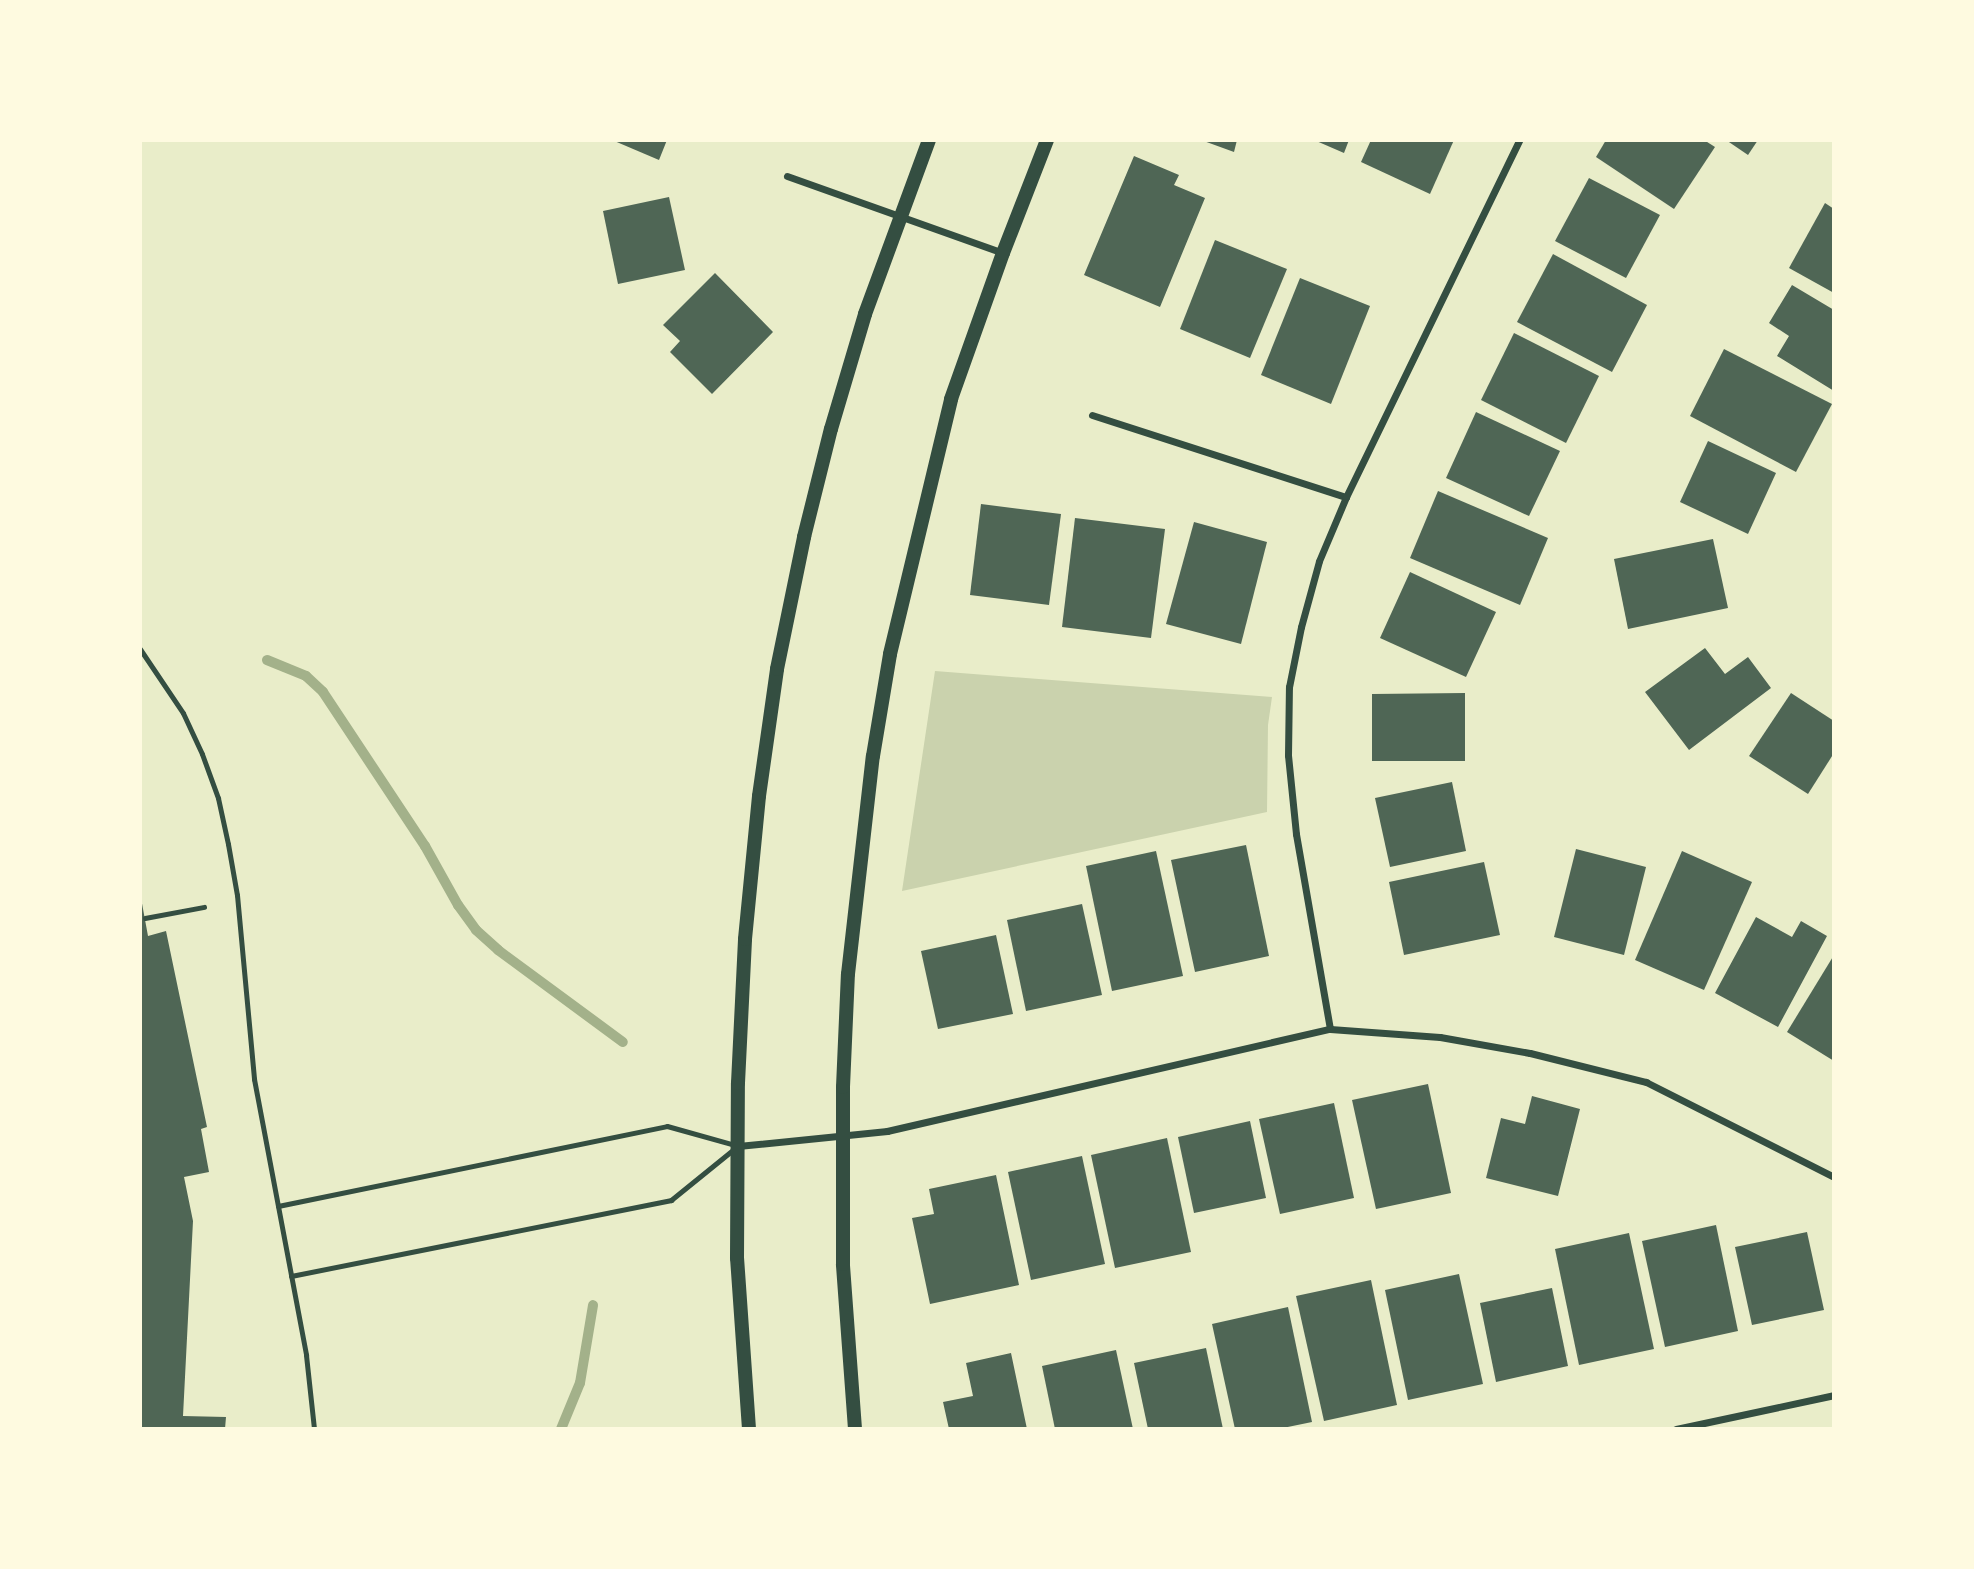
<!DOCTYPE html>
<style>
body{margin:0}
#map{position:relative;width:1974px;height:1569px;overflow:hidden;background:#e9edc9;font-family:Lora,serif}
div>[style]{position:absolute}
.green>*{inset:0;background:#cad2ad}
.stream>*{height:10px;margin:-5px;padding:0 5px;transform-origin:5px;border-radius:5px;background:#a3b18a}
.building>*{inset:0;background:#4f6655}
.path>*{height:4.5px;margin:-2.25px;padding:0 2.25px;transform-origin:2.25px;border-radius:2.25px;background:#344e41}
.service>*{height:5px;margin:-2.5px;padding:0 2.5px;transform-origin:2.5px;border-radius:2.5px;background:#344e41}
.minor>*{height:7px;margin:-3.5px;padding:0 3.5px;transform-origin:3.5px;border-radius:3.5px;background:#344e41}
.secondary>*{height:14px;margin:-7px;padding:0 7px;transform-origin:7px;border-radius:7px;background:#344e41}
span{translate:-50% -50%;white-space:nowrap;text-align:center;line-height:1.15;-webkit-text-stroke:7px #fefae0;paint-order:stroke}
.frame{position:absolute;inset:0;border:142px solid #fefae0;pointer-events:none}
</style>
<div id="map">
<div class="green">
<i style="clip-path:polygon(935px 671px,1272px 697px,1268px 725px,1267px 812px,902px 891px)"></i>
</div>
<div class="stream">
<i style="left:267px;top:660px;width:42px;rotate:22.3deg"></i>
<i style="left:306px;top:676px;width:23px;rotate:43deg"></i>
<i style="left:323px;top:692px;width:185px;rotate:56.5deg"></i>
<i style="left:425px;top:846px;width:68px;rotate:60.8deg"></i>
<i style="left:458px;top:905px;width:31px;rotate:54deg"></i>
<i style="left:476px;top:930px;width:30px;rotate:42deg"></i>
<i style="left:498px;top:950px;width:155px;rotate:36.4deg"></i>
<i style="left:561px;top:1429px;width:50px;rotate:-67.6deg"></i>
<i style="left:580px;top:1383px;width:79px;rotate:-80.5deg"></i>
</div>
<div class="building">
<i style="clip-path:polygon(612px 140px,667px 140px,659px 160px)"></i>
<i style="clip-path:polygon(1201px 140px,1237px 140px,1234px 152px)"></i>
<i style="clip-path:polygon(1314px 140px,1349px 140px,1344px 153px)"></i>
<i style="clip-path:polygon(1371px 140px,1454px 140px,1430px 194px,1361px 162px)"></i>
<i style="clip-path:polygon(1606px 140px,1704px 140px,1715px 147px,1674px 209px,1596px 157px)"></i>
<i style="clip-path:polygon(1726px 140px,1758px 140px,1748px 155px)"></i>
<i style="clip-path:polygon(1134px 156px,1179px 175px,1174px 185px,1205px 198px,1160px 307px,1084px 275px)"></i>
<i style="clip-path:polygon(1589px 178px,1660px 215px,1626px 278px,1555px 241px)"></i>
<i style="clip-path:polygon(669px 197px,685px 270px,618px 284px,603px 211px)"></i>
<i style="clip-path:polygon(1825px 203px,1834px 209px,1834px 293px,1789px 268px)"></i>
<i style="clip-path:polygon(1215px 240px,1287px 269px,1250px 358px,1180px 329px)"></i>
<i style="clip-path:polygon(1553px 254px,1647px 305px,1612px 372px,1517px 322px)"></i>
<i style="clip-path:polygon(715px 273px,773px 332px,712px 394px,670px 352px,680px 341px,663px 325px)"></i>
<i style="clip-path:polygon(1300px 278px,1370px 306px,1331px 404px,1261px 375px)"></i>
<i style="clip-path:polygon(1792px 285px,1834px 310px,1834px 391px,1777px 356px,1789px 336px,1769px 323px)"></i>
<i style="clip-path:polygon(1514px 333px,1599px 376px,1566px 443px,1481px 400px)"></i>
<i style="clip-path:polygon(1724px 349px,1832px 404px,1796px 472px,1690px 416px)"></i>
<i style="clip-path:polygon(1476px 412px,1560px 451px,1529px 516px,1446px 478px)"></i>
<i style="clip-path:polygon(1708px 441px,1776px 473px,1748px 534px,1680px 502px)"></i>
<i style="clip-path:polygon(1438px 491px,1548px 538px,1520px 605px,1410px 558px)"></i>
<i style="clip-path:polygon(981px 504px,1061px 514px,1049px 605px,970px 595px)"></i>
<i style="clip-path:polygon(1075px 518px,1165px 529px,1151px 638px,1062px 627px)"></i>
<i style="clip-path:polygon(1194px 522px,1267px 542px,1241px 644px,1166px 624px)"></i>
<i style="clip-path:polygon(1713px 539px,1728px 608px,1628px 629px,1614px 559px)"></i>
<i style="clip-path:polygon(1410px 572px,1496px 612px,1466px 677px,1380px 638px)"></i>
<i style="clip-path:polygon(1705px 648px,1725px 674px,1748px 657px,1771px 688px,1689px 750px,1645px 692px)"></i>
<i style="clip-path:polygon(1465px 693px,1465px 761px,1372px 761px,1372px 694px)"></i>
<i style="clip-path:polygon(1791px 693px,1834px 721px,1834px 753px,1808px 794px,1749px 756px)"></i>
<i style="clip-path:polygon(1452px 782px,1466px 851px,1390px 867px,1375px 798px)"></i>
<i style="clip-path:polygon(1246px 845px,1269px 956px,1195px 972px,1171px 860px)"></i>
<i style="clip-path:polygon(1576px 849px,1646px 867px,1624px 955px,1554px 937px)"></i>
<i style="clip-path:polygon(1156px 851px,1183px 976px,1112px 991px,1086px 866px)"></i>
<i style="clip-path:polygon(1682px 851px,1752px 882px,1704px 990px,1635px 960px)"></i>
<i style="clip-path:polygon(1484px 862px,1500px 935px,1404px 955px,1389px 882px)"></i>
<i style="clip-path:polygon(141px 898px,148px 936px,166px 931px,207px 1127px,201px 1129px,209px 1172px,184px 1177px,193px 1221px,183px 1416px,226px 1417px,225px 1429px,140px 1429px)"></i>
<i style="clip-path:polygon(1082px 904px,1102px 995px,1026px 1011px,1007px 920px)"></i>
<i style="clip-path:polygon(1756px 917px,1792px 937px,1801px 921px,1827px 936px,1778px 1027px,1715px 993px)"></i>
<i style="clip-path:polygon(996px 935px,1013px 1014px,938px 1029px,921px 951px)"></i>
<i style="clip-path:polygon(1834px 955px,1834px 1061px,1787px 1032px)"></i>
<i style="clip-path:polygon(1428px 1084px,1451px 1193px,1376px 1209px,1352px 1100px)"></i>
<i style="clip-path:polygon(1532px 1096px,1580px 1109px,1558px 1196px,1486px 1178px,1501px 1118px,1525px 1124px)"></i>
<i style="clip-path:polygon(1334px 1103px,1354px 1198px,1280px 1214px,1259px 1119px)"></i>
<i style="clip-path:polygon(1250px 1121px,1266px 1198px,1194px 1213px,1178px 1137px)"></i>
<i style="clip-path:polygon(1167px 1138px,1191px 1252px,1115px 1268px,1091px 1155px)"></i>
<i style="clip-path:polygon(1082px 1156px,1105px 1264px,1031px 1280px,1008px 1172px)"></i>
<i style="clip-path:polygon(996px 1175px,1019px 1285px,930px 1304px,912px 1218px,934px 1214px,929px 1189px)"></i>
<i style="clip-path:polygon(1716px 1225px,1738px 1331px,1665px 1347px,1642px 1241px)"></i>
<i style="clip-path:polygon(1807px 1232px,1824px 1310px,1752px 1325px,1735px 1247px)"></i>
<i style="clip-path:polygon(1629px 1233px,1654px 1349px,1579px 1365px,1555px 1249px)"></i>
<i style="clip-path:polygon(1459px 1274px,1483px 1384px,1408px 1400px,1385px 1290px)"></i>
<i style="clip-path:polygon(1371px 1280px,1397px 1405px,1324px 1421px,1296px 1296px)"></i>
<i style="clip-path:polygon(1552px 1288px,1568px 1366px,1496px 1382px,1480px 1303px)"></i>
<i style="clip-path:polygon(1288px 1307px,1312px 1422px,1278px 1429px,1235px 1429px,1212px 1324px)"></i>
<i style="clip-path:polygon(1206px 1348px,1223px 1429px,1148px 1429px,1134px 1363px)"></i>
<i style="clip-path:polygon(1116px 1350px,1133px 1429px,1055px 1429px,1042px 1366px)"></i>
<i style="clip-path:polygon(1011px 1353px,1027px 1429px,949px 1429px,943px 1402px,973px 1396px,966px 1363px)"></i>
</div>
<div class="path">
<i style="left:145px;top:918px;width:60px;rotate:-10.6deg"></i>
</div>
<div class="service">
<i style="left:140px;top:649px;width:77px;rotate:56.1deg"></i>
<i style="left:183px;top:713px;width:45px;rotate:65.1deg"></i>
<i style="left:202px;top:754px;width:47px;rotate:70deg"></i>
<i style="left:218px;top:798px;width:47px;rotate:77.7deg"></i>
<i style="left:228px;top:844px;width:52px;rotate:80deg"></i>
<i style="left:237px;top:895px;width:185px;rotate:84.7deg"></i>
<i style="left:254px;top:1079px;width:281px;rotate:79.3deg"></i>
<i style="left:306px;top:1355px;width:74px;rotate:83.8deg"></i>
<i style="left:278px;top:1206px;width:397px;rotate:-11.6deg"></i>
<i style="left:667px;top:1126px;width:71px;rotate:15.6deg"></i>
<i style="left:291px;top:1276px;width:388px;rotate:-11.3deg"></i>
<i style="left:671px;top:1200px;width:81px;rotate:-39deg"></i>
</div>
<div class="minor">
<i style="left:787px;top:176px;width:229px;rotate:19.6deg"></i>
<i style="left:1092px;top:415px;width:267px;rotate:17.9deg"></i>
<i style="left:1330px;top:1029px;width:198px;rotate:-99.9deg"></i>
<i style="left:1296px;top:834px;width:79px;rotate:-95.8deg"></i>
<i style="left:1288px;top:755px;width:68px;rotate:-89.2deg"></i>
<i style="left:1289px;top:687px;width:61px;rotate:-78.7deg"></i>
<i style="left:1301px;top:627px;width:68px;rotate:-74.7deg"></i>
<i style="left:1319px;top:561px;width:69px;rotate:-67.1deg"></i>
<i style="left:1346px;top:497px;width:397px;rotate:-64.1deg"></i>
<i style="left:738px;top:1146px;width:150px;rotate:-5.7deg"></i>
<i style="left:887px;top:1131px;width:455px;rotate:-13deg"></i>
<i style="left:1330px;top:1029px;width:110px;rotate:4.2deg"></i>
<i style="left:1440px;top:1037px;width:91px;rotate:10.1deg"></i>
<i style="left:1530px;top:1053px;width:120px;rotate:14deg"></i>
<i style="left:1646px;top:1082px;width:211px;rotate:26.8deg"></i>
<i style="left:1676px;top:1429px;width:162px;rotate:-12.1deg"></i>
</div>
<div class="secondary">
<i style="left:749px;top:1429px;width:171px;rotate:-94deg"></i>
<i style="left:737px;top:1258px;width:175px;rotate:-89.7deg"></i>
<i style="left:738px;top:1083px;width:144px;rotate:-87.2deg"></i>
<i style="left:745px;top:939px;width:144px;rotate:-84.4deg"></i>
<i style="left:759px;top:796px;width:128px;rotate:-81.9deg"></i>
<i style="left:777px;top:669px;width:135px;rotate:-78.4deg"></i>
<i style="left:804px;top:537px;width:111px;rotate:-76deg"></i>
<i style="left:831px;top:429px;width:120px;rotate:-73.5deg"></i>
<i style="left:865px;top:314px;width:185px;rotate:-69.8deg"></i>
<i style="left:855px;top:1429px;width:165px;rotate:-94.2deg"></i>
<i style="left:843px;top:1264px;width:177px;rotate:-90deg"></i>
<i style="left:843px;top:1087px;width:113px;rotate:-87.5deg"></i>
<i style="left:848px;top:974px;width:219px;rotate:-83.5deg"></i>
<i style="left:873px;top:756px;width:103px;rotate:-80.5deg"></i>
<i style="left:890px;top:654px;width:262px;rotate:-76.5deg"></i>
<i style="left:951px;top:399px;width:155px;rotate:-70.4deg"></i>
<i style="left:1003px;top:253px;width:121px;rotate:-68.7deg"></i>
</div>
<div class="frame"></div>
</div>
